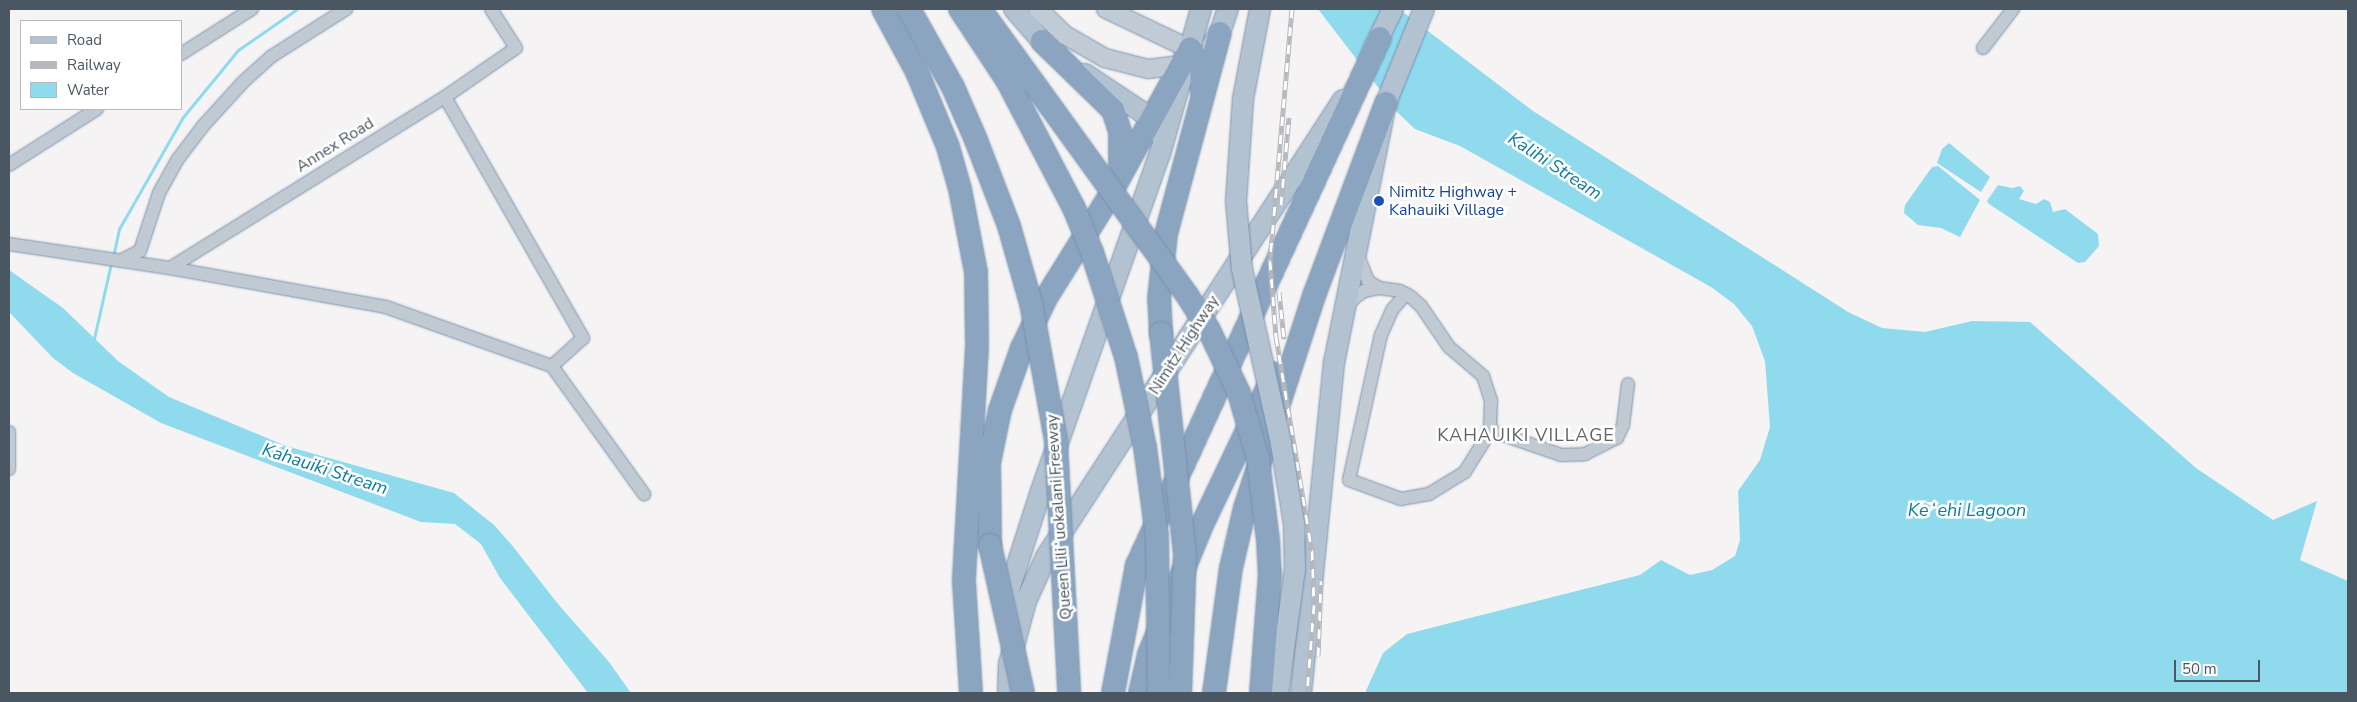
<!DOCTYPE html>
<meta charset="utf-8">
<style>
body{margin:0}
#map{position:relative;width:2357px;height:702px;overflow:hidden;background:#f5f3f3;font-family:"Nunito Sans",sans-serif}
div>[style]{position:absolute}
.water>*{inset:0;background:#90daee}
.stream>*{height:3px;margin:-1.5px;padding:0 1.5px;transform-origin:1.5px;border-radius:1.5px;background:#90daee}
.roads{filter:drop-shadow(0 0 1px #7690ad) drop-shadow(0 0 1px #7690ad)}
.street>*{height:12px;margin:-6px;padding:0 6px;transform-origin:6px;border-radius:6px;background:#c1cad2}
.secondary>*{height:18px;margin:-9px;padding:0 9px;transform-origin:9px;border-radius:9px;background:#c1cbd6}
.primary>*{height:20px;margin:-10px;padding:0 10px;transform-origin:10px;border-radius:10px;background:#b3c2d1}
.highway>*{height:22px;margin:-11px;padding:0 11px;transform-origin:11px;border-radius:11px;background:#8ba5c1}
.rail>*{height:5px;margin-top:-2.5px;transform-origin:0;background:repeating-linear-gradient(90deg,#fff 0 9px,#b5b8bd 0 18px);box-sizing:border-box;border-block:1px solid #b5b8bd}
.bridges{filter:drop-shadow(0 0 1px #7690ad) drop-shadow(0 0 1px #7690ad)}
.primary-bridge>*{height:20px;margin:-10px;padding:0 10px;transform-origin:10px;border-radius:10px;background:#b3c2d1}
.highway-bridge>*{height:22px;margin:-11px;padding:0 11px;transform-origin:11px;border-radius:11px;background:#8ba5c1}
.dots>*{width:14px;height:14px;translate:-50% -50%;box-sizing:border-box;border:2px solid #fff;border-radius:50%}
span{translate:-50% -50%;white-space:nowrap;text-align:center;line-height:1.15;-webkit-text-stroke:5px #fff;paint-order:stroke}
.street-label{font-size:16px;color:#4a5661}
.transit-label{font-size:16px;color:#164399}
.left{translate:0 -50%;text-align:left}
.water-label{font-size:18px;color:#0c7c9b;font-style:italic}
.neighbourhood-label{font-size:18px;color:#5f6368;letter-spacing:1px}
.frame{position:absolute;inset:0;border:10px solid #4a5661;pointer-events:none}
.legend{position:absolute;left:20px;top:20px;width:162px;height:90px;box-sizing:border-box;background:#fff;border:1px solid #b7bbc0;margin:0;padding:6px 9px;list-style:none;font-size:15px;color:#4a5661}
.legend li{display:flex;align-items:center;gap:10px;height:25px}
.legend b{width:25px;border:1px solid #b7bbc0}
.scale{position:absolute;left:2174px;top:660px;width:86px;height:22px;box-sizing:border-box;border:2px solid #4a5661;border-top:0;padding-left:6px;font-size:15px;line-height:18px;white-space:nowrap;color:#4a5661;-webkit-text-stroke:4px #fff;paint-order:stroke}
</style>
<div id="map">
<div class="water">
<i style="clip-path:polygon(1318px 9px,1399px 9px,1533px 111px,1848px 312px,1882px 328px,1925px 332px,1972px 321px,2030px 322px,2196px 468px,2273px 520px,2317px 501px,2300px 560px,2348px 581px,2348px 693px,1365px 693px,1383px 653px,1407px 634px,1640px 575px,1661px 560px,1690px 575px,1712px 570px,1735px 556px,1740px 540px,1738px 491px,1760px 460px,1770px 427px,1765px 361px,1752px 326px,1734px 304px,1711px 287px,1460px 146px,1415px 129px,1397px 112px)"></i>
<i style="clip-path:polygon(1949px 143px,1990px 177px,1981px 192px,1937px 163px,1942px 149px)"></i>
<i style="clip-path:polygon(1938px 166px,1980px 200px,1960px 237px,1941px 228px,1918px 225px,1904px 213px,1905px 205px,1932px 167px)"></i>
<i style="clip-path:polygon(1998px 185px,2012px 188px,2020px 186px,2024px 191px,2019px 199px,2036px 204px,2044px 199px,2050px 202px,2053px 212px,2065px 209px,2098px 234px,2099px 246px,2085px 262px,2078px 263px,1989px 204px,1987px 201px)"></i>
<i style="clip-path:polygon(9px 270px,63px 308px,118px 361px,169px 397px,286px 446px,454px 493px,494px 525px,511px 544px,558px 604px,609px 662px,631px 693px,588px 693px,500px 578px,481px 544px,455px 524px,421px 522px,161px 423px,73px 373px,53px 358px,9px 312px)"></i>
</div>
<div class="stream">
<i style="left:113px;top:257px;width:29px;rotate:-78deg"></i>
<i style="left:119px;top:229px;width:129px;rotate:-60.3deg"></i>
<i style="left:183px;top:117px;width:87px;rotate:-50.6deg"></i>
<i style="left:238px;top:50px;width:72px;rotate:-34.8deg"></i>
<i style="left:93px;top:343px;width:82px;rotate:-77.3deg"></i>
</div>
<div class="roads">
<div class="street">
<i style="left:1983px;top:48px;width:49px;rotate:-52.4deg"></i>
<i style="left:181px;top:54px;width:84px;rotate:-32.4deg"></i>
<i style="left:445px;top:97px;width:278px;rotate:60.2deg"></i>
<i style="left:583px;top:338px;width:42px;rotate:137.9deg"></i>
<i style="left:9px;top:165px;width:104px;rotate:-32.5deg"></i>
<i style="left:9px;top:244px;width:163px;rotate:8.5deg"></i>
<i style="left:170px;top:268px;width:219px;rotate:10.2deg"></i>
<i style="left:386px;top:307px;width:176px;rotate:19.6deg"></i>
<i style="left:552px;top:366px;width:158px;rotate:54.3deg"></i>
<i style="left:1358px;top:256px;width:27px;rotate:68deg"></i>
<i style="left:1368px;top:281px;width:13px;rotate:32deg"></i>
<i style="left:1379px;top:288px;width:21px;rotate:8deg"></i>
<i style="left:1400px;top:291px;width:7px;rotate:27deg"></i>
<i style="left:1406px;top:294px;width:6px;rotate:31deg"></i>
<i style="left:1411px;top:297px;width:13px;rotate:42deg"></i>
<i style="left:1421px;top:306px;width:50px;rotate:55.7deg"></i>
<i style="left:1449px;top:347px;width:45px;rotate:40.5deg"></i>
<i style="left:1483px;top:376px;width:25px;rotate:72deg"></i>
<i style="left:1491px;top:400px;width:26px;rotate:92deg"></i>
<i style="left:1490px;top:426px;width:13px;rotate:108deg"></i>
<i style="left:1486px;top:438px;width:40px;rotate:122deg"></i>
<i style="left:1465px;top:472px;width:42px;rotate:148.6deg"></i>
<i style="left:1429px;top:494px;width:28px;rotate:170deg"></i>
<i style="left:1401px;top:499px;width:55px;rotate:-159.9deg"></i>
<i style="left:1349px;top:480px;width:148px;rotate:-77.6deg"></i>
<i style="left:1381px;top:335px;width:27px;rotate:-66deg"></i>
<i style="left:1392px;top:310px;width:21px;rotate:-49deg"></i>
<i style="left:122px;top:260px;width:20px;rotate:-27deg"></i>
<i style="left:140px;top:251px;width:61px;rotate:-71.9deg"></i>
<i style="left:159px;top:193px;width:39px;rotate:-61deg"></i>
<i style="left:178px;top:159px;width:41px;rotate:-52.9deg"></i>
<i style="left:203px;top:126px;width:59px;rotate:-47.7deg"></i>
<i style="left:243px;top:82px;width:39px;rotate:-42deg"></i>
<i style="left:272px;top:56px;width:88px;rotate:-32.4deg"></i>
<i style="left:170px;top:268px;width:324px;rotate:-31.9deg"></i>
<i style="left:445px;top:97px;width:86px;rotate:-34.6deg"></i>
<i style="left:516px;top:48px;width:46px;rotate:-122.7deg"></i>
<i style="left:1347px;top:308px;width:12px;rotate:-55deg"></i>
<i style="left:1354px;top:298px;width:12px;rotate:-35deg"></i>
<i style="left:1364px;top:291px;width:15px;rotate:-11deg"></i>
<i style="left:1489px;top:430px;width:76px;rotate:19.1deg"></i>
<i style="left:1561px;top:455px;width:24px;rotate:-2deg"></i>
<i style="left:1585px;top:454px;width:36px;rotate:-27deg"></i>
<i style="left:1617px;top:438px;width:14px;rotate:-65deg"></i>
<i style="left:1623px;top:425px;width:41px;rotate:-83deg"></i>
<i style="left:9px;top:432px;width:37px;rotate:90deg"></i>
</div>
<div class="secondary">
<i style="left:1038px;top:9px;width:37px;rotate:44deg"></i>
<i style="left:1065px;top:35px;width:46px;rotate:29.9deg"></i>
<i style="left:1105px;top:58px;width:44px;rotate:14.3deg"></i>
<i style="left:1148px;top:69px;width:31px;rotate:-7deg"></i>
<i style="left:1106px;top:9px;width:93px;rotate:25.5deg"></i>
</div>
<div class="primary">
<i style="left:1014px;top:9px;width:43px;rotate:48.8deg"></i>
<i style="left:1042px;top:41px;width:16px;rotate:40deg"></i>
<i style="left:1212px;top:45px;width:14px;rotate:-56deg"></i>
<i style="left:1220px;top:33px;width:25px;rotate:-72deg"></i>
<i style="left:1372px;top:52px;width:48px;rotate:-64deg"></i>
<i style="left:1085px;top:74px;width:69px;rotate:33.7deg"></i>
<i style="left:1142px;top:112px;width:20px;rotate:45deg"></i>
<i style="left:1156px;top:126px;width:7px;rotate:74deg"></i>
<i style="left:1006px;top:612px;width:22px;rotate:-82deg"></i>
<i style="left:1009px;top:590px;width:104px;rotate:-72.1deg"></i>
<i style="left:1041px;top:491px;width:357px;rotate:-70.6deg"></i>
<i style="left:1160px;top:154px;width:151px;rotate:-74.2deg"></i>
<i style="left:1008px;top:693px;width:29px;rotate:-88deg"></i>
<i style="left:1009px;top:664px;width:65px;rotate:-74.9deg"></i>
<i style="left:1026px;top:601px;width:48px;rotate:-65.6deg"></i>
<i style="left:1046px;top:557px;width:545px;rotate:-56.98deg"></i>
<i style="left:1301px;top:693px;width:332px;rotate:-84.3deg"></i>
<i style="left:1334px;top:363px;width:265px;rotate:-78.7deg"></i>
<i style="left:1386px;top:103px;width:101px;rotate:-68deg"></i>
</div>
<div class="highway">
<i style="left:883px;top:9px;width:72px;rotate:61.6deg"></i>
<i style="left:917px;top:72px;width:81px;rotate:67.5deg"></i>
<i style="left:948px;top:147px;width:44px;rotate:74.1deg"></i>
<i style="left:960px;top:189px;width:85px;rotate:79.1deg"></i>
<i style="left:976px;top:272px;width:74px;rotate:89.2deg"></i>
<i style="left:977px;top:346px;width:236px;rotate:93.2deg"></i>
<i style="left:964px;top:582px;width:111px;rotate:86.4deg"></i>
<i style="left:1042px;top:41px;width:99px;rotate:44.2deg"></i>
<i style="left:1113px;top:110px;width:23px;rotate:72deg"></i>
<i style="left:1120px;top:132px;width:39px;rotate:90deg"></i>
<i style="left:1161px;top:333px;width:34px;rotate:-93deg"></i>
<i style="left:1159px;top:299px;width:65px;rotate:-83.9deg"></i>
<i style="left:1166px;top:234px;width:208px;rotate:-75deg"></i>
<i style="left:990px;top:545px;width:82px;rotate:-90.7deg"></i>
<i style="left:989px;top:463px;width:54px;rotate:-78.3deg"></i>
<i style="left:1000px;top:410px;width:66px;rotate:-70.5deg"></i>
<i style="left:1022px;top:348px;width:55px;rotate:-64.4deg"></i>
<i style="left:1046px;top:298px;width:113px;rotate:-58deg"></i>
<i style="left:1106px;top:202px;width:175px;rotate:-61.2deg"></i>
<i style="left:1190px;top:49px;width:19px;rotate:54deg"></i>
<i style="left:1201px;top:64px;width:30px;rotate:88deg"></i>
<i style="left:1113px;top:693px;width:130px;rotate:-79.4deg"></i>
<i style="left:1137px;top:565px;width:580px;rotate:-65.25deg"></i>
<i style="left:1140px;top:693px;width:40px;rotate:-77deg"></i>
<i style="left:1149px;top:654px;width:137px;rotate:-67.7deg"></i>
<i style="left:1201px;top:527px;width:170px;rotate:-64.5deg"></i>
<i style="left:1214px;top:693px;width:126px;rotate:-82.3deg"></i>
<i style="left:1231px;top:568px;width:62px;rotate:-76.9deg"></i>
<i style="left:1245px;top:508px;width:226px;rotate:-72deg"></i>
<i style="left:1315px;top:293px;width:203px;rotate:-69.5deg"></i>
</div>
</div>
<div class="rail">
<i style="left:1292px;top:9px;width:253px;rotate:95deg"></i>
<i style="left:1270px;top:261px;width:76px;rotate:85.5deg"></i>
<i style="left:1276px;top:337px;width:217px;rotate:80.5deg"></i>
<i style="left:1312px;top:551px;width:54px;rotate:87.9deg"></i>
<i style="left:1314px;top:605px;width:88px;rotate:94.5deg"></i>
<i style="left:1281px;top:205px;width:88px;rotate:-84.8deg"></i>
<i style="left:1279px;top:292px;width:47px;rotate:83.9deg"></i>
<i style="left:1318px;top:656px;width:75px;rotate:-87.7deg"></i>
</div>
<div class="bridges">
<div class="primary-bridge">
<i style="left:1260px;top:9px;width:92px;rotate:100.7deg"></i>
<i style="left:1243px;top:99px;width:102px;rotate:93.9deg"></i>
<i style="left:1236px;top:201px;width:68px;rotate:85deg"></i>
<i style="left:1242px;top:269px;width:179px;rotate:77.4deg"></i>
<i style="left:1281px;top:444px;width:81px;rotate:80.8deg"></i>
<i style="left:1294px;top:524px;width:45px;rotate:88.7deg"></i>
<i style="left:1295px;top:569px;width:125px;rotate:97.8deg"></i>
</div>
<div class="highway-bridge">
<i style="left:909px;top:9px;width:90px;rotate:60.6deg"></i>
<i style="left:953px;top:87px;width:58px;rotate:66.5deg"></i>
<i style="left:976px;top:140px;width:92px;rotate:69deg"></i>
<i style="left:1009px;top:226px;width:80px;rotate:74.1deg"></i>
<i style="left:1031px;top:303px;width:140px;rotate:79.7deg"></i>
<i style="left:1056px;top:441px;width:252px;rotate:87deg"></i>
<i style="left:960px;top:9px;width:85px;rotate:56.5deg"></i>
<i style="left:1007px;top:80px;width:144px;rotate:62.4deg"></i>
<i style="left:1074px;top:208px;width:48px;rotate:67.8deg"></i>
<i style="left:1092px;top:252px;width:110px;rotate:72.1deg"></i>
<i style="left:1126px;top:357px;width:92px;rotate:78.1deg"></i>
<i style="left:1145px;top:447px;width:90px;rotate:82.3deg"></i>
<i style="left:1157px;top:536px;width:157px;rotate:89.3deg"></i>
<i style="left:980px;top:9px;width:353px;rotate:54.1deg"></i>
<i style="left:1187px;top:295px;width:41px;rotate:57.8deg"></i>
<i style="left:1209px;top:330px;width:70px;rotate:64.5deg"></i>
<i style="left:1239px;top:393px;width:69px;rotate:73.9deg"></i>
<i style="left:1258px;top:459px;width:82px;rotate:83deg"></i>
<i style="left:1268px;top:540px;width:33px;rotate:87deg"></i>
<i style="left:1270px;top:573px;width:120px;rotate:94.3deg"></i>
<i style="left:1161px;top:333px;width:221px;rotate:83.8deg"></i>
<i style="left:1185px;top:553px;width:140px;rotate:92deg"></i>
<i style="left:990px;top:545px;width:152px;rotate:77.4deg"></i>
</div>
</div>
<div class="dots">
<i style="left:1379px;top:201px;background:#1a4fb4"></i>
</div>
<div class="street-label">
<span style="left:335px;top:145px;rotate:-32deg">Annex Road</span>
<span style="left:1184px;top:345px;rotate:-57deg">Nimitz Highway</span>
<span style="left:1059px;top:517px;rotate:-94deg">Queen Liliʻuokalani Freeway</span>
</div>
<div class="transit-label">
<span class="left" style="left:1389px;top:201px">Nimitz Highway +<br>Kahauiki Village</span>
</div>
<div class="water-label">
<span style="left:1555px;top:166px;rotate:33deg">Kalihi Stream</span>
<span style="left:325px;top:469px;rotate:18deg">Kahauiki Stream</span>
<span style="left:1967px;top:510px">Keʻehi Lagoon</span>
</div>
<div class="neighbourhood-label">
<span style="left:1526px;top:435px">KAHAUIKI VILLAGE</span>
</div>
<div class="frame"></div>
<ul class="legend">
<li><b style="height:6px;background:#b3c2d1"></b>Road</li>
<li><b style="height:6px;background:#b5b8bd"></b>Railway</li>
<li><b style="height:14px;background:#90daee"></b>Water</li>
</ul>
<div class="scale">50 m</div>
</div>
